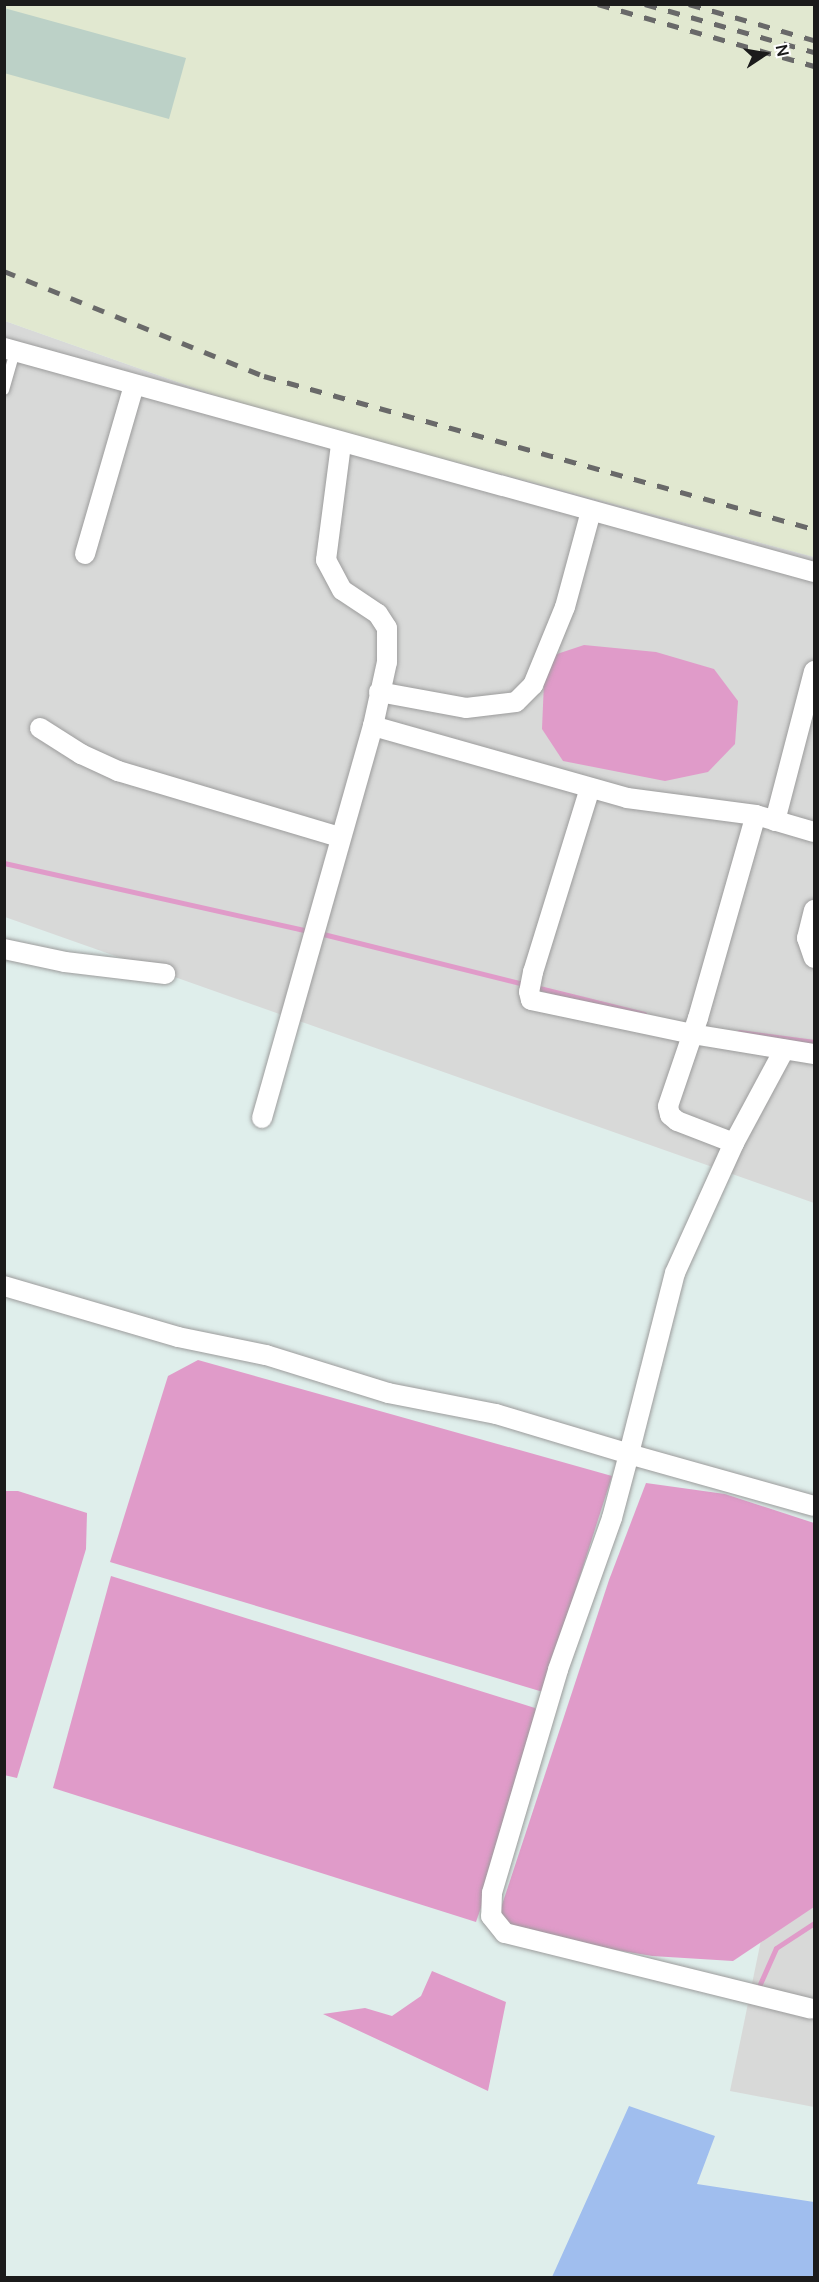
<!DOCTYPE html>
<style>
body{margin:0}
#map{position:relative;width:819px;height:2282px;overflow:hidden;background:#dfeeeb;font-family:Manrope,sans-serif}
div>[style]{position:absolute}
.residential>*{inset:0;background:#d8d9d8}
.industrial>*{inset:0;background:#e1e8d0}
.grass>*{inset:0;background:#a0beee}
.water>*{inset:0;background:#e09bc9}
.stream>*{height:5px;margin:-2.5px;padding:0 2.5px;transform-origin:2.5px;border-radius:2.5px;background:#e09bc9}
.building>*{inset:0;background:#bcd1c7}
.roads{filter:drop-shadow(0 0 2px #9c9c9c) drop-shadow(0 0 2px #9c9c9c)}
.lane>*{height:10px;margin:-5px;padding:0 5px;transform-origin:5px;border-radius:5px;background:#fff}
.street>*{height:20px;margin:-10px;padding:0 10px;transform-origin:10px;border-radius:10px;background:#fff}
.rail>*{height:4.5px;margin-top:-2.25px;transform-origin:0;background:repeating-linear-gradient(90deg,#696969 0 12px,transparent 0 24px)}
span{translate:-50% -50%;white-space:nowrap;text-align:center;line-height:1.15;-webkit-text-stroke:5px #fff;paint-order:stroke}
.frame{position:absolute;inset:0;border:6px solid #1b1b1b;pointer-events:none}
.north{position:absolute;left:735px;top:24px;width:60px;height:60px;-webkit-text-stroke:4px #fff;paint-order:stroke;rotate:78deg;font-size:16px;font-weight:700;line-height:24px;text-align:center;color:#1b1b1b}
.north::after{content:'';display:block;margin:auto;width:21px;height:27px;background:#1b1b1b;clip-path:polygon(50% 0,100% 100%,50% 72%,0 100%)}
</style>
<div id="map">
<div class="residential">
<i style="clip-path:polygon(5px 321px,251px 408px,814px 557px,814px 1203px,5px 917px)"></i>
<i style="clip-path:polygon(814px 1682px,814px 2107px,730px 2091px)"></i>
</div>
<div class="industrial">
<i style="clip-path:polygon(5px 5px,814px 5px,814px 557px,251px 408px,5px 321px)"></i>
</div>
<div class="grass">
<i style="clip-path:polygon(629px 2106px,715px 2136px,697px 2184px,814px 2202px,814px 2277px,552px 2277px)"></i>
</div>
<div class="water">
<i style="clip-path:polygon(584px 645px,656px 652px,714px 669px,738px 701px,735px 744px,708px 772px,665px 781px,563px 761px,542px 729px,545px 658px)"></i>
<i style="clip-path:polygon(198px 1360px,612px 1476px,543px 1692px,110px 1562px,168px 1376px)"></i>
<i style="clip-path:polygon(646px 1483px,725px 1494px,814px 1523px,814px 1907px,733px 1961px,652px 1956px,514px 1933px,499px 1914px,609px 1580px)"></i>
<i style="clip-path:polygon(5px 1491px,18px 1491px,87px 1513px,86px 1549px,17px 1778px,4px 1775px)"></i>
<i style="clip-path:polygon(111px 1576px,535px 1708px,542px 1729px,476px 1922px,53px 1788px)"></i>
<i style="clip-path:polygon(432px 1971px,506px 2002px,488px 2091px,323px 2014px,365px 2008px,392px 2016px,421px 1996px)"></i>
</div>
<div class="stream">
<i style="left:4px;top:863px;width:312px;rotate:12.6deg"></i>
<i style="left:319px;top:933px;width:335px;rotate:14deg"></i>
<i style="left:739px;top:1032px;width:76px;rotate:7.6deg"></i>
<i style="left:760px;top:1984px;width:39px;rotate:-66deg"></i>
<i style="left:776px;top:1948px;width:45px;rotate:-33.3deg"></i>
</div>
<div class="building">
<i style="clip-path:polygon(4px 8px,186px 58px,169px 119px,4px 73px)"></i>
</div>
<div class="roads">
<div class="lane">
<i style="left:4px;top:390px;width:40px;rotate:-74deg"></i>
</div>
<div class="street">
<i style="left:4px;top:348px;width:840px;rotate:15.46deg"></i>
<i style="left:85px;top:554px;width:176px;rotate:-73.8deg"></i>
<i style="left:379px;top:692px;width:88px;rotate:10.4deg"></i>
<i style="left:466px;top:708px;width:50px;rotate:-6.8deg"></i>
<i style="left:516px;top:702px;width:24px;rotate:-45deg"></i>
<i style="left:533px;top:685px;width:84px;rotate:-67.7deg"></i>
<i style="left:565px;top:607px;width:99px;rotate:-74.8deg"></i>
<i style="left:373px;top:726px;width:264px;rotate:15.8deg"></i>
<i style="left:627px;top:798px;width:130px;rotate:7.5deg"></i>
<i style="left:756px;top:815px;width:60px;rotate:16.3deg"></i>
<i style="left:40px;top:728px;width:49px;rotate:32.4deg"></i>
<i style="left:81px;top:754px;width:41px;rotate:24.7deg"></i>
<i style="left:118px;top:771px;width:231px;rotate:16.6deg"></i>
<i style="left:590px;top:788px;width:193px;rotate:107.2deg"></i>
<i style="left:533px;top:972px;width:20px;rotate:101deg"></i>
<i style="left:529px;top:992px;width:8px;rotate:76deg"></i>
<i style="left:531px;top:1000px;width:165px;rotate:11.9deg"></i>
<i style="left:692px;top:1034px;width:124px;rotate:9.3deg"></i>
<i style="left:775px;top:821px;width:155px;rotate:-75.4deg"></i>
<i style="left:814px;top:910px;width:29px;rotate:104deg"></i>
<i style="left:807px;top:938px;width:21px;rotate:71deg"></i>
<i style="left:4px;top:949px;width:62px;rotate:12deg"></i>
<i style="left:65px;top:962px;width:101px;rotate:6.8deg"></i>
<i style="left:784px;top:1050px;width:106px;rotate:118.3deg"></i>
<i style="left:734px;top:1143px;width:143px;rotate:114.4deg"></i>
<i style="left:675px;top:1273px;width:187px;rotate:104.3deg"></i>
<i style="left:629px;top:1454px;width:192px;rotate:15.7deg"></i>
<i style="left:262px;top:1118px;width:407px;rotate:-74.2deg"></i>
<i style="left:373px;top:726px;width:66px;rotate:-77.7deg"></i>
<i style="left:387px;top:662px;width:34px;rotate:-90deg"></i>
<i style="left:387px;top:628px;width:17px;rotate:-123deg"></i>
<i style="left:378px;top:614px;width:43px;rotate:-146.3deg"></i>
<i style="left:342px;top:590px;width:34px;rotate:-118deg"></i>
<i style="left:326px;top:560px;width:117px;rotate:-82.6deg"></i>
<i style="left:734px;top:1143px;width:61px;rotate:-158.9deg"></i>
<i style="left:677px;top:1121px;width:9px;rotate:-139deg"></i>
<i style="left:670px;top:1115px;width:9px;rotate:-103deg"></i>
<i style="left:668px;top:1106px;width:93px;rotate:-71.2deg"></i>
<i style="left:698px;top:1018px;width:211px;rotate:-74.1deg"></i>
<i style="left:4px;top:1286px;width:181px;rotate:16.3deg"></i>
<i style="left:178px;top:1337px;width:90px;rotate:11.6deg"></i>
<i style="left:266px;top:1355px;width:128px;rotate:17.3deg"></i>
<i style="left:388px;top:1393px;width:110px;rotate:11deg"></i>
<i style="left:496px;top:1414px;width:139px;rotate:16.7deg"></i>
<i style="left:629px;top:1454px;width:66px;rotate:104.9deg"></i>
<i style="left:612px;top:1518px;width:161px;rotate:109.6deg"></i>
<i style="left:558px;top:1670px;width:233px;rotate:106.5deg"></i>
<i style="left:492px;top:1893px;width:23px;rotate:92deg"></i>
<i style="left:491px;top:1916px;width:22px;rotate:51deg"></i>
<i style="left:505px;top:1933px;width:315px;rotate:13.9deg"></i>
</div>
</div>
<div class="rail">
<i style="left:598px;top:4px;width:225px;rotate:16deg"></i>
<i style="left:645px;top:4px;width:176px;rotate:15.9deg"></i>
<i style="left:689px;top:4px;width:130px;rotate:16.1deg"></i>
<i style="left:4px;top:271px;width:280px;rotate:22deg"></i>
<i style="left:264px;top:376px;width:571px;rotate:15.55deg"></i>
</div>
<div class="frame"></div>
<div class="north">N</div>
</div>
